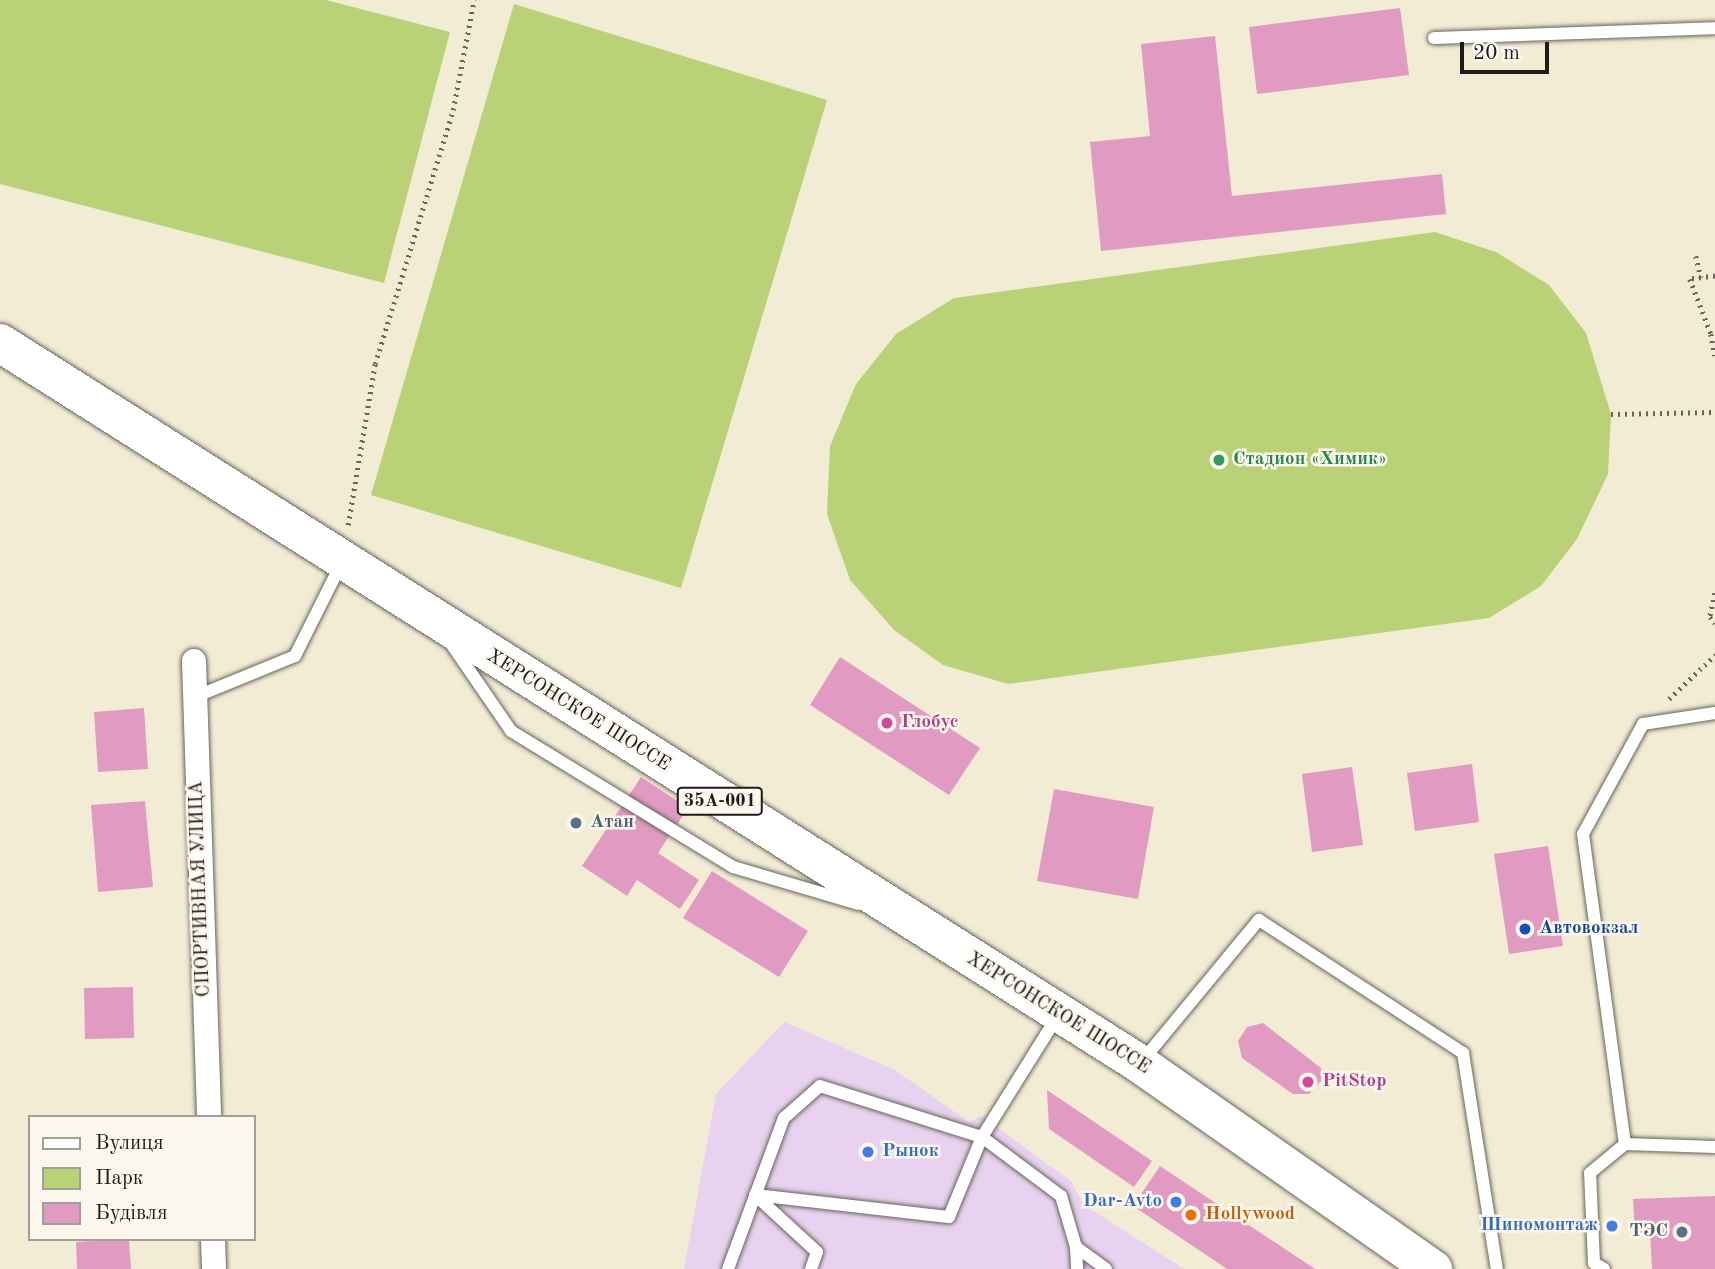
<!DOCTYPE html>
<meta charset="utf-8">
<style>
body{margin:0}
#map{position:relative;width:1715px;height:1269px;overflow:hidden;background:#f3ecd5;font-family:"Old Standard TT",serif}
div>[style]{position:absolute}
.built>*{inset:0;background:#e8d2ef}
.green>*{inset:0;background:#bad277}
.building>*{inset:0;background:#e19bc3}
.path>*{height:4.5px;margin-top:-2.25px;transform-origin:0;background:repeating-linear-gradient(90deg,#67655d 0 2px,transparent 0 7px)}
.roads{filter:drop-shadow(0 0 2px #67655d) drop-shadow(0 0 2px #67655d)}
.service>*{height:12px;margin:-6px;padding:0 6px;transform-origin:6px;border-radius:6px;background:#fff}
.minor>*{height:24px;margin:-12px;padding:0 12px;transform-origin:12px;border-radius:12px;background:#fff}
.trunk>*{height:38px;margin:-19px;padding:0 19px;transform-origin:19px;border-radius:19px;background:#fff}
.dots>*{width:19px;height:19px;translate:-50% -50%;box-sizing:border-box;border:4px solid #fbf7ec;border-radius:50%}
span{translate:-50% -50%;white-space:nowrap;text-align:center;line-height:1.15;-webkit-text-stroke:5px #fbf7ec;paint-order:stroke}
.shield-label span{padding:2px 5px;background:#fbf7ec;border:2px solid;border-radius:5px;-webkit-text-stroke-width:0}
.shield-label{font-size:18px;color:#1c1c1c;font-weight:700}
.leisure-label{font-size:19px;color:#27864d;font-weight:700}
.left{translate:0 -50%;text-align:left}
.street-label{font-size:19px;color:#1c1c1c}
.hotel-label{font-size:19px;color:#b23c85;font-weight:700}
.service-label{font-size:19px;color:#4e5e75;font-weight:700}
.right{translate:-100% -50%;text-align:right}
.transit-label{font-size:19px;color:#164399;font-weight:700}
.shop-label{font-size:19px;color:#366cbe;font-weight:700}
.food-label{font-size:19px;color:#c56008;font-weight:700}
.legend{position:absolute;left:28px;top:1115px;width:228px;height:126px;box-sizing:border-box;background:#fbf7ec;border:2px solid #a29f99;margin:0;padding:9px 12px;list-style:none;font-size:21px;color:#1c1c1c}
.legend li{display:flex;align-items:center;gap:14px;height:35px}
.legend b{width:35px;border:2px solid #a29f99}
.scale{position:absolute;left:1460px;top:42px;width:89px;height:32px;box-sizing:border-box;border:4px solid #1c1c1c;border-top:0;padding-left:9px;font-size:21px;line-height:24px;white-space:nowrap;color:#1c1c1c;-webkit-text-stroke:5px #fbf7ec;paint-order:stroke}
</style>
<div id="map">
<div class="built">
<i style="clip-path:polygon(784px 1022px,895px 1070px,969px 1122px,981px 1116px,1071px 1181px,1083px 1204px,1184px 1269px,684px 1269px,716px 1094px)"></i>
</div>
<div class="green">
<i style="clip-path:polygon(0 0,326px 0,450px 32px,384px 283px,0 184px)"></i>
<i style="clip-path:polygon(514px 4px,827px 100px,681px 588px,371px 495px)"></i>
<i style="clip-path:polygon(1435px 232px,1496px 252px,1549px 285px,1586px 333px,1611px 414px,1608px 474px,1577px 539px,1541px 586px,1489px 618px,1008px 684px,943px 665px,894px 630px,850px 580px,827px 514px,830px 446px,856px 384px,896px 334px,954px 298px)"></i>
</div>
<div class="building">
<i style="clip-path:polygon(1400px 8px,1409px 75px,1257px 94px,1249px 27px)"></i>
<i style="clip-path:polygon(1215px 36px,1232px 196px,1442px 174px,1446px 214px,1101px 251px,1090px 142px,1150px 136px,1141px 44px)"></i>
<i style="clip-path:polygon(840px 657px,980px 748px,949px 795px,810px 705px)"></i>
<i style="clip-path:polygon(144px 708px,148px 769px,98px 772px,94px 712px)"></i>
<i style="clip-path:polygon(1472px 764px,1479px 822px,1415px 831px,1407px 773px)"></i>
<i style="clip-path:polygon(1352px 767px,1363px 845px,1312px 852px,1302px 774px)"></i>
<i style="clip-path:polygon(641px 777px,688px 808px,658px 853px,699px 880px,680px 909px,637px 880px,627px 896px,582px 866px)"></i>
<i style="clip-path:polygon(1054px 789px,1154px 807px,1138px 899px,1037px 881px)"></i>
<i style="clip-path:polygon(145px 801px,153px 887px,98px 892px,91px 805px)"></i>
<i style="clip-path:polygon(1548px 846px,1563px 946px,1509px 954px,1494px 854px)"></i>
<i style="clip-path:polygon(712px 871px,808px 931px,779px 977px,683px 918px)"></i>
<i style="clip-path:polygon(133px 987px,134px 1038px,85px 1039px,84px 988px)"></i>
<i style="clip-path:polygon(1263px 1023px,1321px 1068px,1321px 1081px,1309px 1094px,1293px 1094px,1242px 1058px,1238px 1041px,1247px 1027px)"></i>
<i style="clip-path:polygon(1047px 1090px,1152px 1161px,1134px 1187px,1049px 1129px)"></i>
<i style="clip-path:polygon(1160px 1166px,1315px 1269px,1227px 1269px,1133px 1206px)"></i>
<i style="clip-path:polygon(1715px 1196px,1715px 1269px,1652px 1269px,1650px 1232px,1635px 1233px,1633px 1199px)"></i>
<i style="clip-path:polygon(129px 1239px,131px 1269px,77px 1269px,76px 1242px)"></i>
</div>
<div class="path">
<i style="left:1696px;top:256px;width:22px;rotate:77deg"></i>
<i style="left:1715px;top:276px;width:25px;rotate:173deg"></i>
<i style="left:1690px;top:279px;width:59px;rotate:69.1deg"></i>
<i style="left:1711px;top:334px;width:22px;rotate:80deg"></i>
<i style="left:1611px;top:414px;width:104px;rotate:-1.1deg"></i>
<i style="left:348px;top:525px;width:163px;rotate:-80.5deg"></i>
<i style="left:375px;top:364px;width:266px;rotate:-72.9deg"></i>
<i style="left:453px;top:110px;width:112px;rotate:-79.2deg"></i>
<i style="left:1715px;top:593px;width:25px;rotate:102deg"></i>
<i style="left:1710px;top:617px;width:8px;rotate:50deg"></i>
<i style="left:1669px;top:699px;width:64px;rotate:-43.7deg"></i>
</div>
<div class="roads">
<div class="service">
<i style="left:1434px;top:38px;width:281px;rotate:-2deg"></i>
<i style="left:452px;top:645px;width:104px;rotate:55.5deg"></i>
<i style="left:511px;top:731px;width:260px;rotate:31.5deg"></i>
<i style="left:733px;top:867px;width:131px;rotate:16.4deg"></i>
<i style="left:195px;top:697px;width:108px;rotate:-22.3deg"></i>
<i style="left:295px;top:656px;width:103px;rotate:-63.4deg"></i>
<i style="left:1715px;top:713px;width:73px;rotate:171.3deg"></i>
<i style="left:1643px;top:724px;width:125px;rotate:118.6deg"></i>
<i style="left:1583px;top:834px;width:313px;rotate:82.3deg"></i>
<i style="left:1625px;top:1144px;width:90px;rotate:1.9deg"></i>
<i style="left:1143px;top:1060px;width:182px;rotate:-50.4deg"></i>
<i style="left:1259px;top:920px;width:244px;rotate:33.1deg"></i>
<i style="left:1463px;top:1053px;width:219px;rotate:81.1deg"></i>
<i style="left:1076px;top:1247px;width:22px;rotate:87deg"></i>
<i style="left:728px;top:1269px;width:161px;rotate:-69.7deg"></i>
<i style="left:784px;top:1118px;width:48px;rotate:-41.6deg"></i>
<i style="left:820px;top:1086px;width:170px;rotate:17.5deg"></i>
<i style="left:982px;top:1137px;width:142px;rotate:-58deg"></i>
<i style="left:811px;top:1269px;width:18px;rotate:-71deg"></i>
<i style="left:817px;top:1252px;width:84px;rotate:-137.4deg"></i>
<i style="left:755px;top:1195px;width:195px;rotate:6.5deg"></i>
<i style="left:949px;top:1217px;width:87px;rotate:-67.6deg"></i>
<i style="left:982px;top:1137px;width:99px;rotate:36.8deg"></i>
<i style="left:1061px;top:1196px;width:53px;rotate:73.6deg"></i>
<i style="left:1076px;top:1247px;width:37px;rotate:36deg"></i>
<i style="left:1604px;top:1269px;width:12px;rotate:-149deg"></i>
<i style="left:1594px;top:1263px;width:90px;rotate:-92.5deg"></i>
<i style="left:1590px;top:1173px;width:45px;rotate:-39.6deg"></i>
</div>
<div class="minor">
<i style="left:194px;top:661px;width:456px;rotate:88.1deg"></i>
<i style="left:213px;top:1239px;width:30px;rotate:88deg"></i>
</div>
<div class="trunk">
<i style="left:0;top:343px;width:1349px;rotate:32.31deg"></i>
<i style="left:1140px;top:1064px;width:358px;rotate:35deg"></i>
</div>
</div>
<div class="dots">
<i style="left:1219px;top:460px;background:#2e9e5b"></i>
<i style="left:887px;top:723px;background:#d1479c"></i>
<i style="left:576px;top:823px;background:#5c6f8a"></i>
<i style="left:1525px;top:929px;background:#1a4fb4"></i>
<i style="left:1308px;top:1082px;background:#d1479c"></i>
<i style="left:868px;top:1152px;background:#3f7fe0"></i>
<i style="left:1176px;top:1202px;background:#3f7fe0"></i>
<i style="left:1191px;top:1215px;background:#e8710a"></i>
<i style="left:1612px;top:1226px;background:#3f7fe0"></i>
<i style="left:1682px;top:1232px;background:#5c6f8a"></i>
</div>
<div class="shield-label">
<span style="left:720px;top:801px">35А-001</span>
</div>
<div class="leisure-label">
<span class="left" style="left:1233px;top:460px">Стадион «Химик»</span>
</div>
<div class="street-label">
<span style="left:578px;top:711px;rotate:32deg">ХЕРСОНСКОЕ ШОССЕ</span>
<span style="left:201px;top:889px;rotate:-92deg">СПОРТИВНАЯ УЛИЦА</span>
<span style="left:1058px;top:1014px;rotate:32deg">ХЕРСОНСКОЕ ШОССЕ</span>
</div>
<div class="hotel-label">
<span class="left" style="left:901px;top:723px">Глобус</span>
<span class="left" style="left:1322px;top:1082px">PitStop</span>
</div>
<div class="service-label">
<span class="left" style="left:590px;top:823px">Атан</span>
<span class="right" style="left:1668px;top:1232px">ТЭС</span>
</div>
<div class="transit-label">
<span class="left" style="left:1539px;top:929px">Автовокзал</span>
</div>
<div class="shop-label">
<span class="left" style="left:882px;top:1152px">Рынок</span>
<span class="right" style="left:1162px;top:1202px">Dar-Avto</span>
<span class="right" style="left:1598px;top:1226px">Шиномонтаж</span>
</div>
<div class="food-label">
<span class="left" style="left:1205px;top:1215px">Hollywood</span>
</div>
<ul class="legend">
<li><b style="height:9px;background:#fff"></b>Вулиця</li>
<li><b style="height:19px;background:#bad277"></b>Парк</li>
<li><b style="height:19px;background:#e19bc3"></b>Будівля</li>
</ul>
<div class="scale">20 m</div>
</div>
